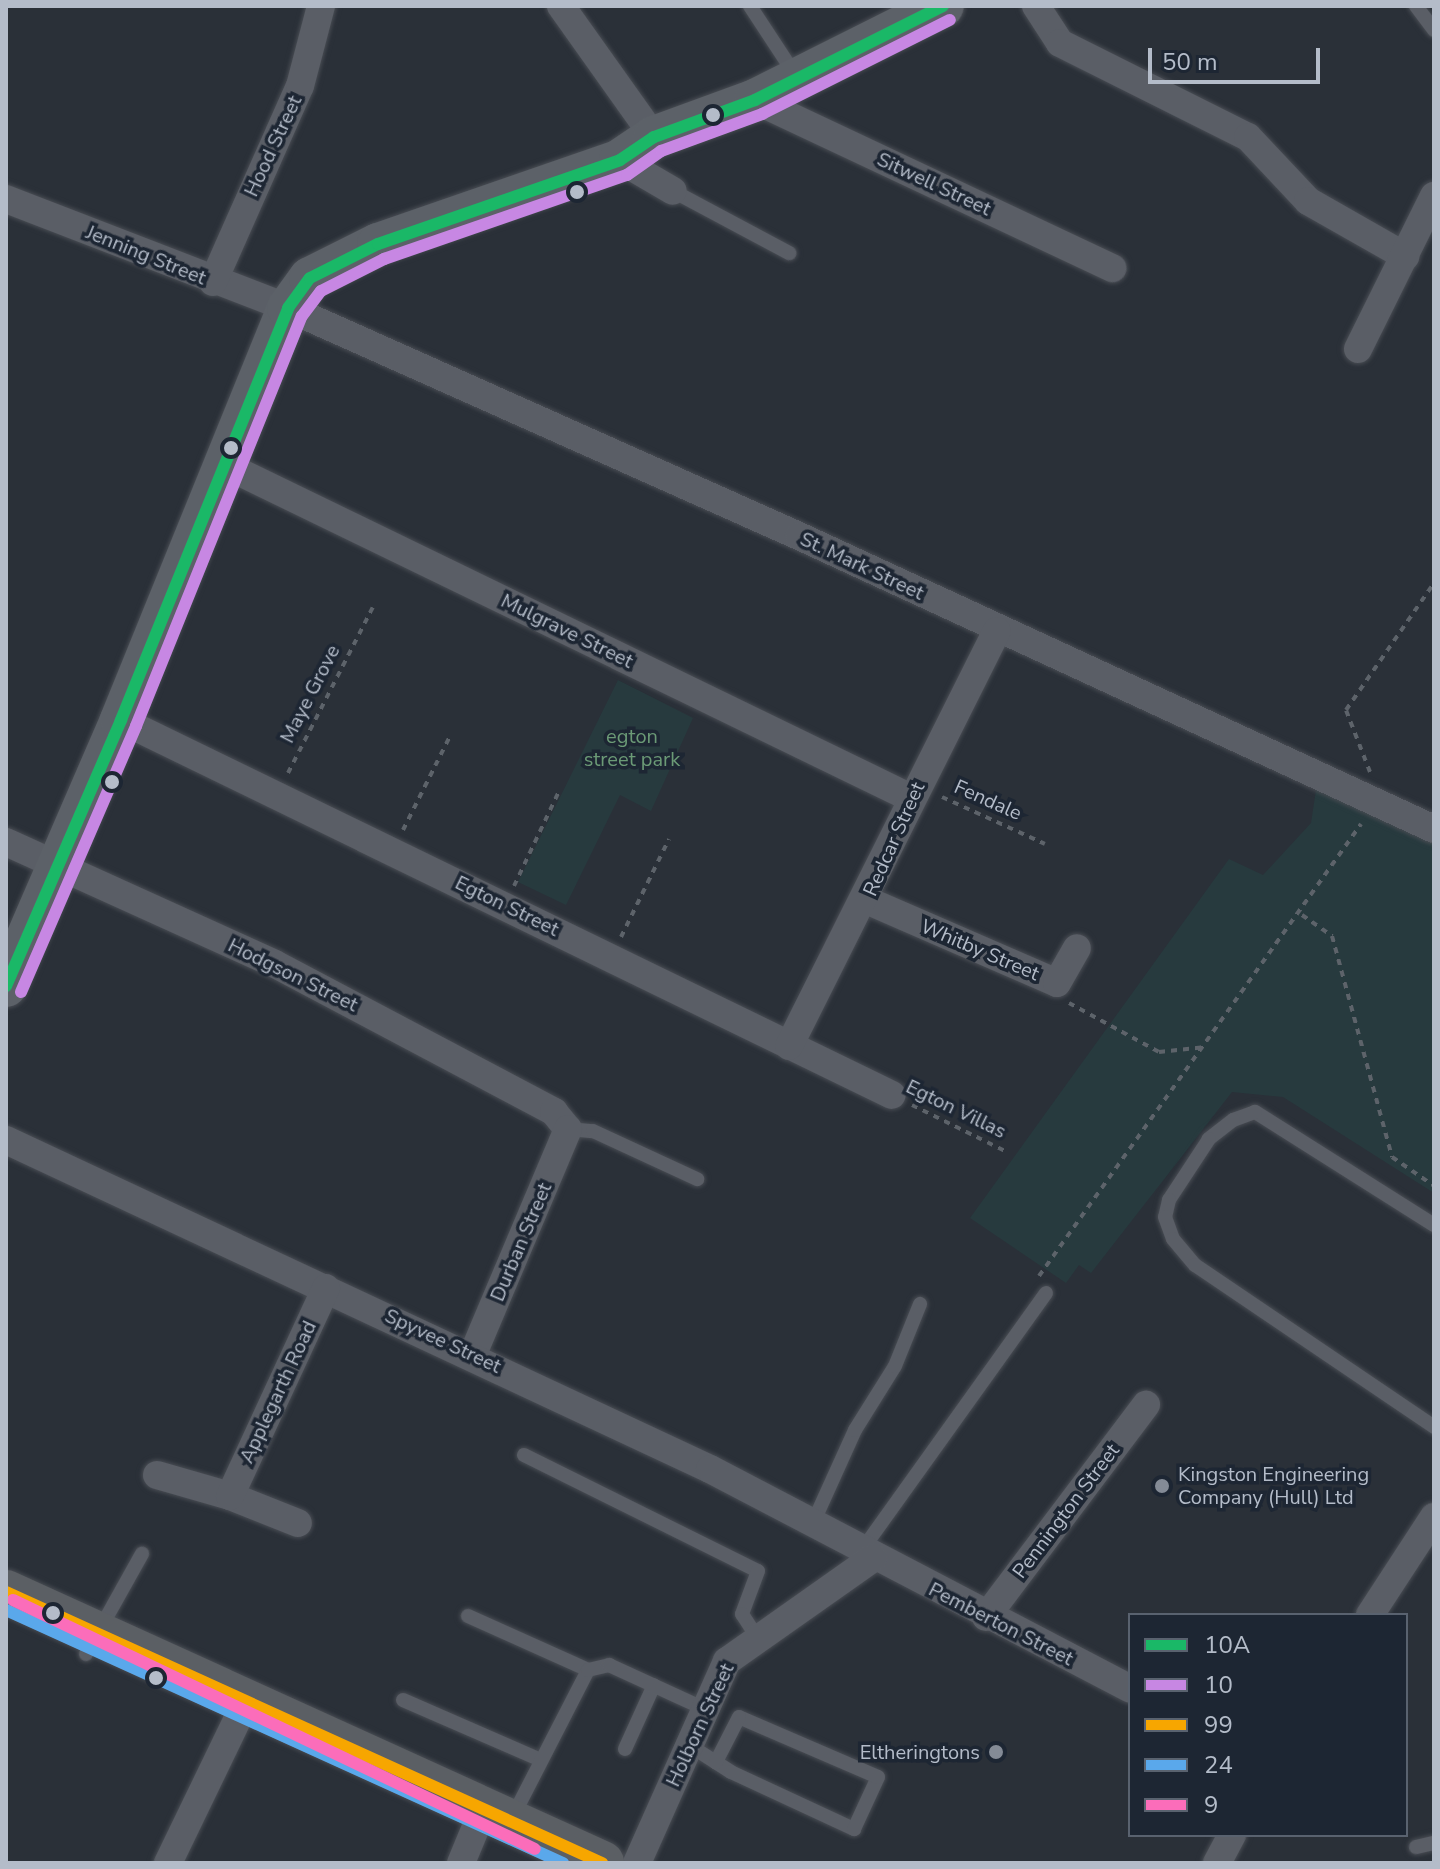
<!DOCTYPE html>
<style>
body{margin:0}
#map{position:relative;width:1440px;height:1869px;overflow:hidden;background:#2a3038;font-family:"Nunito Sans",sans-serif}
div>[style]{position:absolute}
.green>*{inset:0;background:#273a3e}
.path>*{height:4px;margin-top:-2px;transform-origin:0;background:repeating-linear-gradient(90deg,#5d636a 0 6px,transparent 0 12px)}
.roads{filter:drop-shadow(0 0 2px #484c53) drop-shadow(0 0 2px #484c53)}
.service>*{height:14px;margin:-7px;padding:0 7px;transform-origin:7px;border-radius:7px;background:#5a5e66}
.minor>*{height:28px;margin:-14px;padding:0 14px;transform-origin:14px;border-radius:14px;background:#5a5e66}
.primary>*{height:42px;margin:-21px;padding:0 21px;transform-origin:21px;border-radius:21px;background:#5c6168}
.trunk>*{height:44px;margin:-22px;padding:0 22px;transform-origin:22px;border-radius:22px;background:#5b5f64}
.bus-1>*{height:12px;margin:-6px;padding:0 6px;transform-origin:6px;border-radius:6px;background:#1ab867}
.bus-2>*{height:12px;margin:-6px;padding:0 6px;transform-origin:6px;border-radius:6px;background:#c787e3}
.bus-3>*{height:12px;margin:-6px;padding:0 6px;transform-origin:6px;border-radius:6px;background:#f7a600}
.bus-4>*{height:12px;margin:-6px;padding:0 6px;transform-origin:6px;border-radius:6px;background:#5aa8eb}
.bus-5>*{height:12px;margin:-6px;padding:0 6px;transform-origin:6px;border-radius:6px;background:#fb6dba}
.dots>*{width:22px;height:22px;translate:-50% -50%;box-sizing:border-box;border:4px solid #1d2633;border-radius:50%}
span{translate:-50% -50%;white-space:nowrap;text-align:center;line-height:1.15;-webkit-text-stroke:7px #1d2633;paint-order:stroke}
.street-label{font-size:20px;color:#b4bcc9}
.park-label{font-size:20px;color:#6b9a76}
.poi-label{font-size:20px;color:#b4bcc9}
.left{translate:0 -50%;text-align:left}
.right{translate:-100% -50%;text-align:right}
.frame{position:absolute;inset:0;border:8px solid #b4bcc9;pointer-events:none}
.legend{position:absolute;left:1128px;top:1613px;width:280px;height:224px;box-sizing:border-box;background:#1d2633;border:2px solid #59626f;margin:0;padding:10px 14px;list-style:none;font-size:24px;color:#b4bcc9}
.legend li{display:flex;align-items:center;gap:16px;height:40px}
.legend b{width:40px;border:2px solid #59626f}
.scale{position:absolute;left:1148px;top:48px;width:172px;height:36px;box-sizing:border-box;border:4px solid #b4bcc9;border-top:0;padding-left:10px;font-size:24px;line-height:28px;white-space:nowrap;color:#b4bcc9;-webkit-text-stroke:6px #1d2633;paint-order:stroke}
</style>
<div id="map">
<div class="green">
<i style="clip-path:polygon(618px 680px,693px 718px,651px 811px,620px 795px,566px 905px,518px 882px)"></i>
<i style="clip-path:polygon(1319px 770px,1434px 825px,1434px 1193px,1283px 1097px,1232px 1092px,1091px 1273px,1079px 1265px,1066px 1283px,970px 1218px,1229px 859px,1263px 875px,1311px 823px)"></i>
</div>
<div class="path">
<i style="left:1370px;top:772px;width:66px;rotate:-111.2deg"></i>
<i style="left:1346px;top:710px;width:155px;rotate:-55.3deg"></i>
<i style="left:288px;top:773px;width:186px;rotate:-62.9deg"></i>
<i style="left:942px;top:797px;width:113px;rotate:24.5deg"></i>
<i style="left:403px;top:830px;width:105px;rotate:-63.4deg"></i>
<i style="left:514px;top:886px;width:107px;rotate:-64.6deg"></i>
<i style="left:1302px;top:915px;width:37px;rotate:35deg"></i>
<i style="left:1332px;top:936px;width:229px;rotate:74.8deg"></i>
<i style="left:1392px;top:1157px;width:51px;rotate:34.6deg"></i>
<i style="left:621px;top:937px;width:109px;rotate:-63.9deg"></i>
<i style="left:1069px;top:1003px;width:102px;rotate:28.6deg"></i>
<i style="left:1159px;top:1052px;width:47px;rotate:-6.1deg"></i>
<i style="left:912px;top:1105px;width:106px;rotate:26.3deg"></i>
<i style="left:1039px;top:1276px;width:555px;rotate:-54.53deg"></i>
</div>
<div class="roads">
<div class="service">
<i style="left:750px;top:6px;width:84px;rotate:56.7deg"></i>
<i style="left:1416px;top:6px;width:30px;rotate:53deg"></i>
<i style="left:673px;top:191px;width:132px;rotate:28.1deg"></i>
<i style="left:568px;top:1129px;width:25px;rotate:5deg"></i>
<i style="left:593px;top:1131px;width:115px;rotate:24.8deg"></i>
<i style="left:1434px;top:1225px;width:212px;rotate:-147.7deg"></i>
<i style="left:1255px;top:1112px;width:23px;rotate:160deg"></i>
<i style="left:1233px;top:1120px;width:31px;rotate:142deg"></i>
<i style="left:1209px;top:1139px;width:73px;rotate:123.3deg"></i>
<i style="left:1169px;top:1200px;width:17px;rotate:103deg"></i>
<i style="left:1165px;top:1217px;width:23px;rotate:70deg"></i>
<i style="left:1173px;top:1239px;width:34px;rotate:50deg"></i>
<i style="left:1195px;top:1265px;width:289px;rotate:34.1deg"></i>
<i style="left:524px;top:1455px;width:261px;rotate:26.4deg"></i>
<i style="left:758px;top:1571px;width:46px;rotate:110.4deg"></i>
<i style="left:742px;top:1614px;width:30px;rotate:57deg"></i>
<i style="left:813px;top:1523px;width:102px;rotate:-65.7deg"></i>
<i style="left:855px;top:1430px;width:75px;rotate:-58deg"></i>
<i style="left:895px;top:1366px;width:67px;rotate:-68deg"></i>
<i style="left:862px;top:1550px;width:316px;rotate:-54.4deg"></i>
<i style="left:468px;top:1616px;width:132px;rotate:24.2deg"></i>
<i style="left:86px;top:1654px;width:115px;rotate:-60.8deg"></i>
<i style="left:403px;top:1700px;width:150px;rotate:23.5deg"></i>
<i style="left:689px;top:1745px;width:50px;rotate:32.7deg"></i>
<i style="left:731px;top:1772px;width:136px;rotate:24.9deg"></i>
<i style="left:854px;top:1829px;width:57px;rotate:-65.2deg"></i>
<i style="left:878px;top:1777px;width:151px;rotate:-156.7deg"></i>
<i style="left:739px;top:1717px;width:51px;rotate:117.1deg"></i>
<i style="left:625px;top:1749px;width:70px;rotate:-65.6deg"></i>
<i style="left:512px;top:1818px;width:166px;rotate:-62.8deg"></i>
<i style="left:588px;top:1670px;width:22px;rotate:-13deg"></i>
<i style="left:609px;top:1665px;width:106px;rotate:24.6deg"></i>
<i style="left:1416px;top:1847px;width:18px;rotate:-13deg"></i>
</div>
<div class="minor">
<i style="left:561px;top:6px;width:161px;rotate:54.6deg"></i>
<i style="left:1036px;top:6px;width:44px;rotate:57deg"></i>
<i style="left:1060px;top:43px;width:210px;rotate:26.6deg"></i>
<i style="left:1248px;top:137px;width:88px;rotate:46.8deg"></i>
<i style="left:1308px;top:201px;width:112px;rotate:29.6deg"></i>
<i style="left:755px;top:100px;width:395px;rotate:25.2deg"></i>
<i style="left:620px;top:160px;width:61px;rotate:30.3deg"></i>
<i style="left:6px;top:199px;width:302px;rotate:21.1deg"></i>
<i style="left:288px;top:308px;width:560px;rotate:24.05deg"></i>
<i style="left:799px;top:536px;width:699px;rotate:24.77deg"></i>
<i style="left:213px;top:282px;width:214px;rotate:-66.1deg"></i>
<i style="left:300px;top:86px;width:83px;rotate:-75.3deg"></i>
<i style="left:1358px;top:349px;width:171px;rotate:-63.6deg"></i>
<i style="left:223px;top:464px;width:765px;rotate:25.89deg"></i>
<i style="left:121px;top:720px;width:857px;rotate:25.94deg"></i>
<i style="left:6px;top:842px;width:295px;rotate:24.4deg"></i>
<i style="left:275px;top:964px;width:316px;rotate:27.9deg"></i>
<i style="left:554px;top:1112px;width:22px;rotate:51deg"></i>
<i style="left:568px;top:1129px;width:244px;rotate:112.9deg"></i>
<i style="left:866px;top:900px;width:208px;rotate:23.5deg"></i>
<i style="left:1057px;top:983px;width:40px;rotate:-60.3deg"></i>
<i style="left:789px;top:1046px;width:464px;rotate:-63.4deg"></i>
<i style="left:6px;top:1140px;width:777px;rotate:25.05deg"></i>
<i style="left:710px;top:1469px;width:474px;rotate:27.6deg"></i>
<i style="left:157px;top:1475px;width:76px;rotate:16deg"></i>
<i style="left:230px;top:1496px;width:73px;rotate:21.7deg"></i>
<i style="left:230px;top:1496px;width:229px;rotate:-65.2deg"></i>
<i style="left:1370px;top:1615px;width:117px;rotate:-56.9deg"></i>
<i style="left:986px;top:1617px;width:266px;rotate:-53deg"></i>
<i style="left:168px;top:1863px;width:179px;rotate:-64.2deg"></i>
<i style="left:461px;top:1863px;width:57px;rotate:-67.5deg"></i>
<i style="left:637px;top:1863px;width:221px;rotate:-66deg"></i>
<i style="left:727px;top:1661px;width:179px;rotate:-35.2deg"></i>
<i style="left:1217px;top:1863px;width:32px;rotate:-62deg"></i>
</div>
<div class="primary">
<i style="left:6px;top:986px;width:290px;rotate:-66.6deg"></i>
<i style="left:121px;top:720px;width:445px;rotate:-67.9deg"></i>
<i style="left:288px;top:308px;width:37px;rotate:-54deg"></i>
<i style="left:310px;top:278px;width:76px;rotate:-26.6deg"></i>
<i style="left:378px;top:244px;width:256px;rotate:-19.1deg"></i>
<i style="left:620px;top:160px;width:41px;rotate:-34.1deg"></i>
<i style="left:654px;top:137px;width:108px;rotate:-20.1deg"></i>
<i style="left:755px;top:100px;width:210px;rotate:-26.6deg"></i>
</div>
<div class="trunk">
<i style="left:6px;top:1592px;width:655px;rotate:24.45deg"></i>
</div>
</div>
<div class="bus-1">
<i style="left:6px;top:986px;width:290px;rotate:-66.6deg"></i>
<i style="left:121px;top:720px;width:445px;rotate:-67.9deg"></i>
<i style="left:288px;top:308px;width:37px;rotate:-54deg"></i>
<i style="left:310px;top:278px;width:76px;rotate:-26.6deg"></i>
<i style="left:378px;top:244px;width:256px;rotate:-19.1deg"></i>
<i style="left:620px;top:160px;width:41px;rotate:-34.1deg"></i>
<i style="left:654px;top:137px;width:108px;rotate:-20.1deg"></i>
<i style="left:755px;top:100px;width:210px;rotate:-26.6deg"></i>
</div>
<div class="bus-2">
<i style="left:21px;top:992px;width:290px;rotate:-66.6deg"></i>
<i style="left:136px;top:726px;width:442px;rotate:-68deg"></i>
<i style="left:302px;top:316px;width:31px;rotate:-53deg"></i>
<i style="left:321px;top:291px;width:71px;rotate:-26.9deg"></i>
<i style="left:384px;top:259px;width:257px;rotate:-19.1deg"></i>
<i style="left:627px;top:175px;width:42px;rotate:-35.2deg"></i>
<i style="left:661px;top:151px;width:108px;rotate:-20.1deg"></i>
<i style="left:762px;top:114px;width:210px;rotate:-26.6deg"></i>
</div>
<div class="bus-3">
<i style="left:6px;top:1592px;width:655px;rotate:24.45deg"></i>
</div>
<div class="bus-4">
<i style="left:6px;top:1610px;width:612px;rotate:24.43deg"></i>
</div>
<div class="bus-5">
<i style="left:13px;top:1600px;width:578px;rotate:25.5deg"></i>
</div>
<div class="dots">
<i style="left:713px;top:115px;background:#b4bcc9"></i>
<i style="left:577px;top:192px;background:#b4bcc9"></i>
<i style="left:231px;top:448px;background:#b4bcc9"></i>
<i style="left:112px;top:782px;background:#b4bcc9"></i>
<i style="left:1162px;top:1486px;background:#848b96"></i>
<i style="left:53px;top:1613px;background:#b4bcc9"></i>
<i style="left:156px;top:1678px;background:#b4bcc9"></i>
<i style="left:996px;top:1752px;background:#848b96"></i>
</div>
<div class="street-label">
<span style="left:273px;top:146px;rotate:-65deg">Hood Street</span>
<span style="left:934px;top:184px;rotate:25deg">Sitwell Street</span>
<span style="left:146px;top:255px;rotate:22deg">Jenning Street</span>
<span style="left:862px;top:566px;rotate:25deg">St. Mark Street</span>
<span style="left:567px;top:631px;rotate:26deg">Mulgrave Street</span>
<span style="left:310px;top:694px;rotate:-63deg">Maye Grove</span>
<span style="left:988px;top:800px;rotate:24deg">Fendale</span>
<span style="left:894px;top:839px;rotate:-66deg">Redcar Street</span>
<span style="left:507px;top:906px;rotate:26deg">Egton Street</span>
<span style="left:980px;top:950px;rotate:23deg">Whitby Street</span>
<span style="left:293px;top:975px;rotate:26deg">Hodgson Street</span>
<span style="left:956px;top:1109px;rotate:26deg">Egton Villas</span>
<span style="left:521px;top:1242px;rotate:-67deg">Durban Street</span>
<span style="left:443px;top:1341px;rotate:25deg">Spyvee Street</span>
<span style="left:278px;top:1392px;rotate:-65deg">Applegarth Road</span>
<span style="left:1066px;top:1511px;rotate:-53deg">Pennington Street</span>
<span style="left:1001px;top:1624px;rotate:27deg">Pemberton Street</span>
<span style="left:700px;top:1725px;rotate:-65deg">Holborn Street</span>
</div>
<div class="park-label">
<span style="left:632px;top:748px">egton<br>street park</span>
</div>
<div class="poi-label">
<span class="left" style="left:1178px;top:1486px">Kingston Engineering<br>Company (Hull) Ltd</span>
<span class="right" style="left:980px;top:1752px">Eltheringtons</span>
</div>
<div class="frame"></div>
<ul class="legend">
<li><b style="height:10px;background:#1ab867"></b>10A</li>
<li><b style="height:10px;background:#c787e3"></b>10</li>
<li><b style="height:10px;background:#f7a600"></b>99</li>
<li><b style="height:10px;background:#5aa8eb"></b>24</li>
<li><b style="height:10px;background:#fb6dba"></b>9</li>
</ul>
<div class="scale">50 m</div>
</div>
